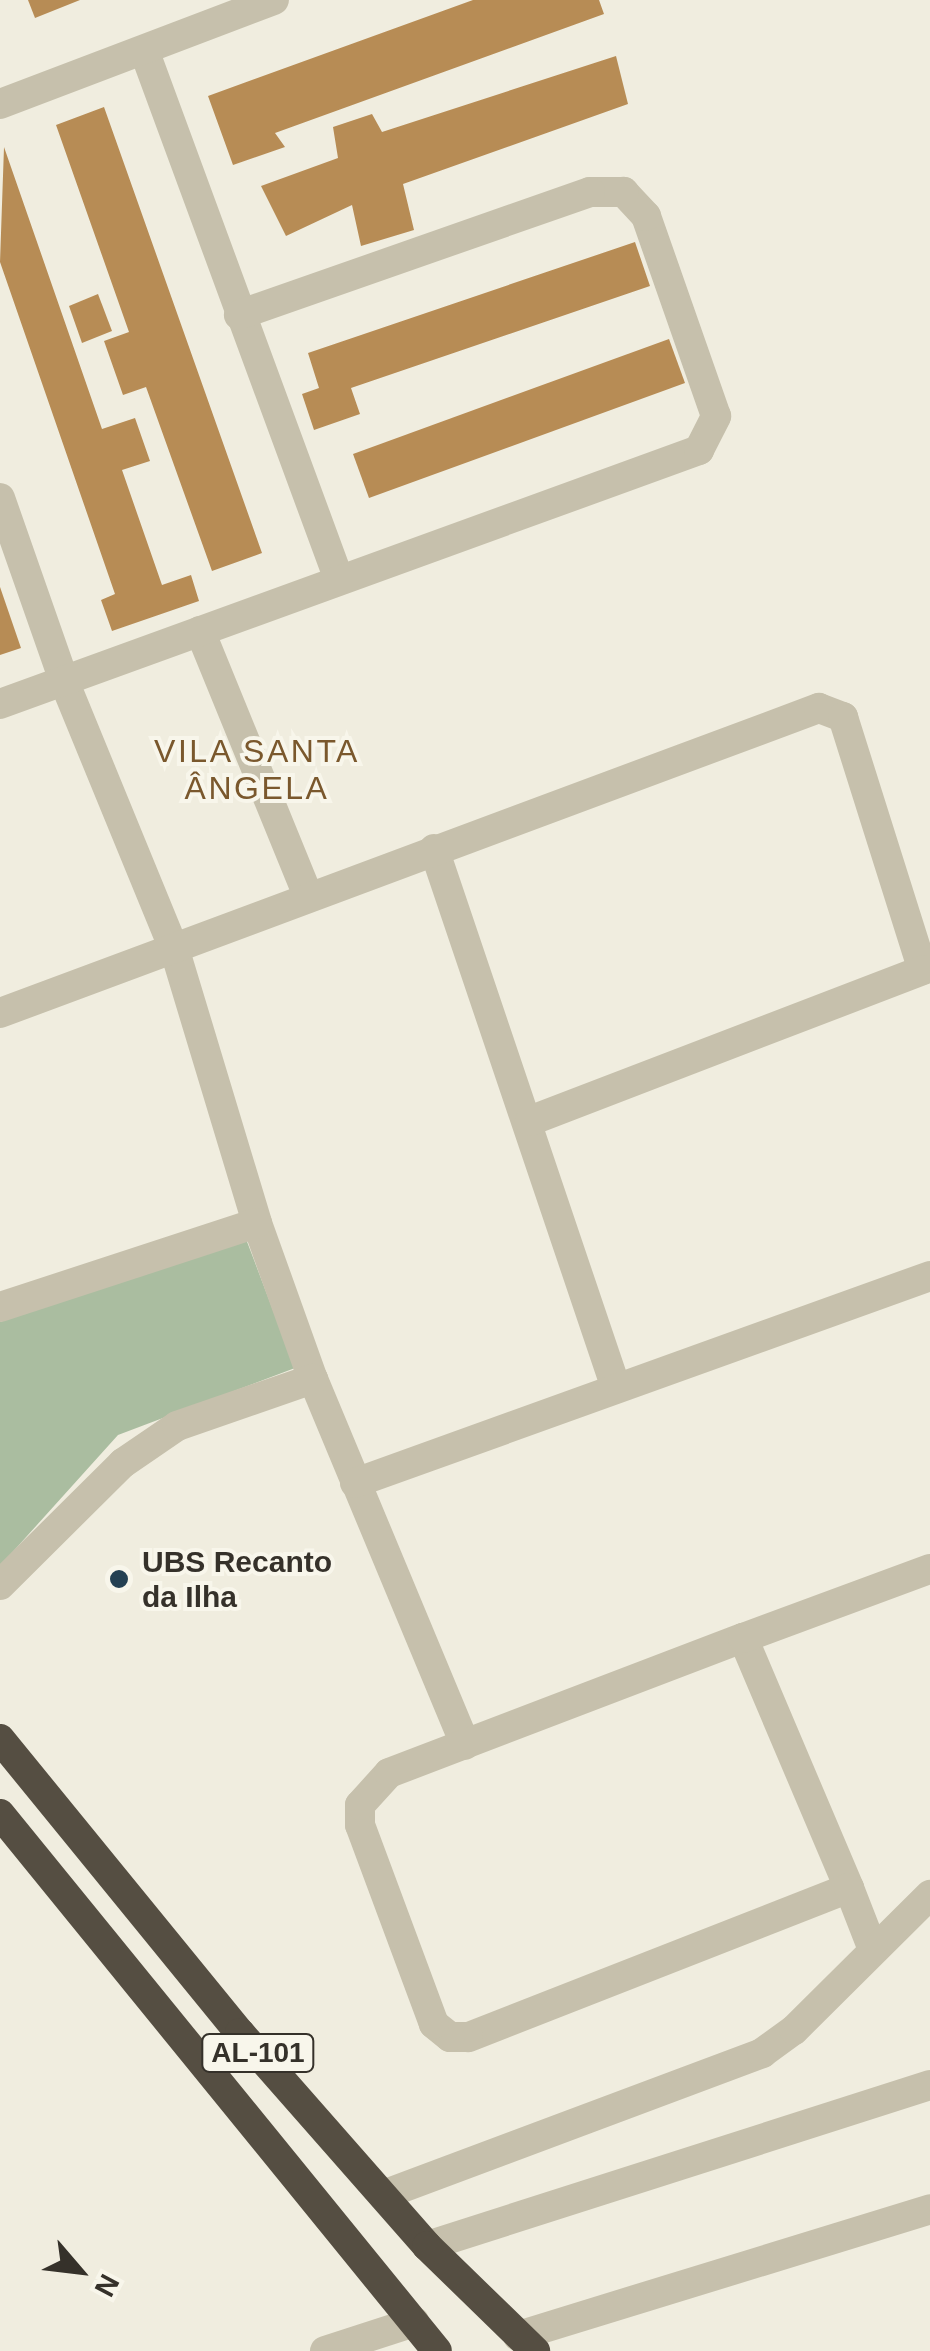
<!DOCTYPE html>
<meta charset="utf-8">
<style>
body{margin:0}
#map{position:relative;width:930px;height:2351px;overflow:hidden;background:#f0eddf;font-family:Arial,sans-serif}
div>[style]{position:absolute}
.green>*{inset:0;background:#aabda0}
.building>*{inset:0;background:#b78c55}
.minor>*{height:30px;margin:-15px;padding:0 15px;transform-origin:15px;border-radius:15px;background:#c6c0ac}
.highway>*{height:30px;margin:-15px;padding:0 15px;transform-origin:15px;border-radius:15px;background:#554e42}
.dots>*{width:28px;height:28px;translate:-50% -50%;box-sizing:border-box;border:5px solid #f8f6eb;border-radius:50%}
span{translate:-50% -50%;white-space:nowrap;text-align:center;line-height:1.15;-webkit-text-stroke:8px #f8f6eb;paint-order:stroke}
.shield-label span{padding:2px 8px;background:#f8f6eb;border:2px solid;border-radius:8px;-webkit-text-stroke-width:0}
.shield-label{font-size:28px;color:#35312a;font-weight:700}
.poi-label{font-size:30px;color:#35312a;font-weight:700}
.left{translate:0 -50%;text-align:left}
.neighbourhood-label{font-size:32px;color:#7a582d;letter-spacing:2.5px}
.north{position:absolute;left:30px;top:2221px;width:100px;height:100px;-webkit-text-stroke:8px #f8f6eb;paint-order:stroke;rotate:118deg;font-size:28px;font-weight:700;line-height:40px;text-align:center;color:#35312a}
.north::after{content:'';display:block;margin:auto;width:35px;height:45px;background:#35312a;clip-path:polygon(50% 0,100% 100%,50% 72%,0 100%)}
</style>
<div id="map">
<div class="green">
<i style="clip-path:polygon(246px 1239px,295px 1368px,118px 1435px,0 1566px,0 1322px)"></i>
</div>
<div class="building">
<i style="clip-path:polygon(28px 0,80px 0,35px 18px)"></i>
<i style="clip-path:polygon(473px 0,599px 0,604px 14px,275px 133px,285px 147px,233px 165px,208px 96px)"></i>
<i style="clip-path:polygon(616px 56px,628px 104px,403px 184px,414px 230px,361px 246px,352px 205px,286px 236px,261px 186px,338px 158px,333px 127px,372px 114px,382px 132px)"></i>
<i style="clip-path:polygon(104px 107px,262px 553px,212px 571px,146px 387px,123px 395px,104px 341px,129px 332px,56px 125px)"></i>
<i style="clip-path:polygon(4px 147px,102px 429px,135px 418px,150px 461px,122px 470px,162px 585px,191px 575px,199px 601px,112px 631px,101px 600px,115px 594px,0 262px)"></i>
<i style="clip-path:polygon(635px 242px,650px 286px,351px 388px,360px 414px,314px 430px,302px 394px,319px 388px,308px 353px)"></i>
<i style="clip-path:polygon(98px 294px,112px 331px,82px 343px,69px 306px)"></i>
<i style="clip-path:polygon(669px 339px,685px 383px,369px 498px,353px 454px)"></i>
<i style="clip-path:polygon(0 587px,21px 648px,0 655px)"></i>
</div>
<div class="minor">
<i style="left:144px;top:50px;width:562px;rotate:69.79deg"></i>
<i style="left:0;top:104px;width:293px;rotate:-20.8deg"></i>
<i style="left:0;top:498px;width:194px;rotate:70.7deg"></i>
<i style="left:64px;top:681px;width:292px;rotate:67.7deg"></i>
<i style="left:175px;top:951px;width:284px;rotate:73.2deg"></i>
<i style="left:257px;top:1223px;width:166px;rotate:70.3deg"></i>
<i style="left:313px;top:1379px;width:396px;rotate:67.4deg"></i>
<i style="left:200px;top:631px;width:286px;rotate:67.8deg"></i>
<i style="left:0;top:704px;width:744px;rotate:-19.97deg"></i>
<i style="left:699px;top:450px;width:38px;rotate:-63deg"></i>
<i style="left:716px;top:416px;width:212px;rotate:-109.3deg"></i>
<i style="left:646px;top:216px;width:33px;rotate:-133deg"></i>
<i style="left:624px;top:192px;width:34px;rotate:180deg"></i>
<i style="left:590px;top:192px;width:372px;rotate:160.7deg"></i>
<i style="left:434px;top:849px;width:569px;rotate:71.34deg"></i>
<i style="left:0;top:1013px;width:874px;rotate:-20.43deg"></i>
<i style="left:819px;top:708px;width:26px;rotate:21deg"></i>
<i style="left:843px;top:717px;width:265px;rotate:72.5deg"></i>
<i style="left:923px;top:970px;width:421px;rotate:159deg"></i>
<i style="left:0;top:1307px;width:270px;rotate:-18.1deg"></i>
<i style="left:355px;top:1483px;width:611px;rotate:-19.8deg"></i>
<i style="left:0;top:1585px;width:173px;rotate:-44.8deg"></i>
<i style="left:123px;top:1463px;width:65px;rotate:-34.4deg"></i>
<i style="left:177px;top:1426px;width:144px;rotate:-19.1deg"></i>
<i style="left:743px;top:1638px;width:272px;rotate:67deg"></i>
<i style="left:849px;top:1888px;width:409px;rotate:158.6deg"></i>
<i style="left:468px;top:2037px;width:18px;rotate:180deg"></i>
<i style="left:450px;top:2037px;width:21px;rotate:-141deg"></i>
<i style="left:434px;top:2024px;width:212px;rotate:-110.4deg"></i>
<i style="left:360px;top:1825px;width:20px;rotate:-90deg"></i>
<i style="left:360px;top:1805px;width:43px;rotate:-47.8deg"></i>
<i style="left:389px;top:1773px;width:379px;rotate:-20.9deg"></i>
<i style="left:743px;top:1638px;width:199px;rotate:-20.3deg"></i>
<i style="left:849px;top:1888px;width:63px;rotate:68.7deg"></i>
<i style="left:383px;top:2195px;width:405px;rotate:-20.5deg"></i>
<i style="left:762px;top:2053px;width:39px;rotate:-36deg"></i>
<i style="left:794px;top:2030px;width:192px;rotate:-44.8deg"></i>
<i style="left:427px;top:2246px;width:528px;rotate:-17.75deg"></i>
<i style="left:518px;top:2336px;width:431px;rotate:-17.1deg"></i>
<i style="left:325px;top:2351px;width:94px;rotate:-18deg"></i>
</div>
<div class="highway">
<i style="left:0;top:1739px;width:380px;rotate:50.8deg"></i>
<i style="left:240px;top:2033px;width:283px;rotate:48.7deg"></i>
<i style="left:427px;top:2246px;width:151px;rotate:44.2deg"></i>
<i style="left:0;top:1814px;width:692px;rotate:50.86deg"></i>
</div>
<div class="dots">
<i style="left:119px;top:1579px;background:#244052"></i>
</div>
<div class="shield-label">
<span style="left:258px;top:2053px">AL-101</span>
</div>
<div class="poi-label">
<span class="left" style="left:142px;top:1579px">UBS Recanto<br>da Ilha</span>
</div>
<div class="neighbourhood-label">
<span style="left:257px;top:770px">VILA SANTA<br>ÂNGELA</span>
</div>
<div class="north">N</div>
</div>
